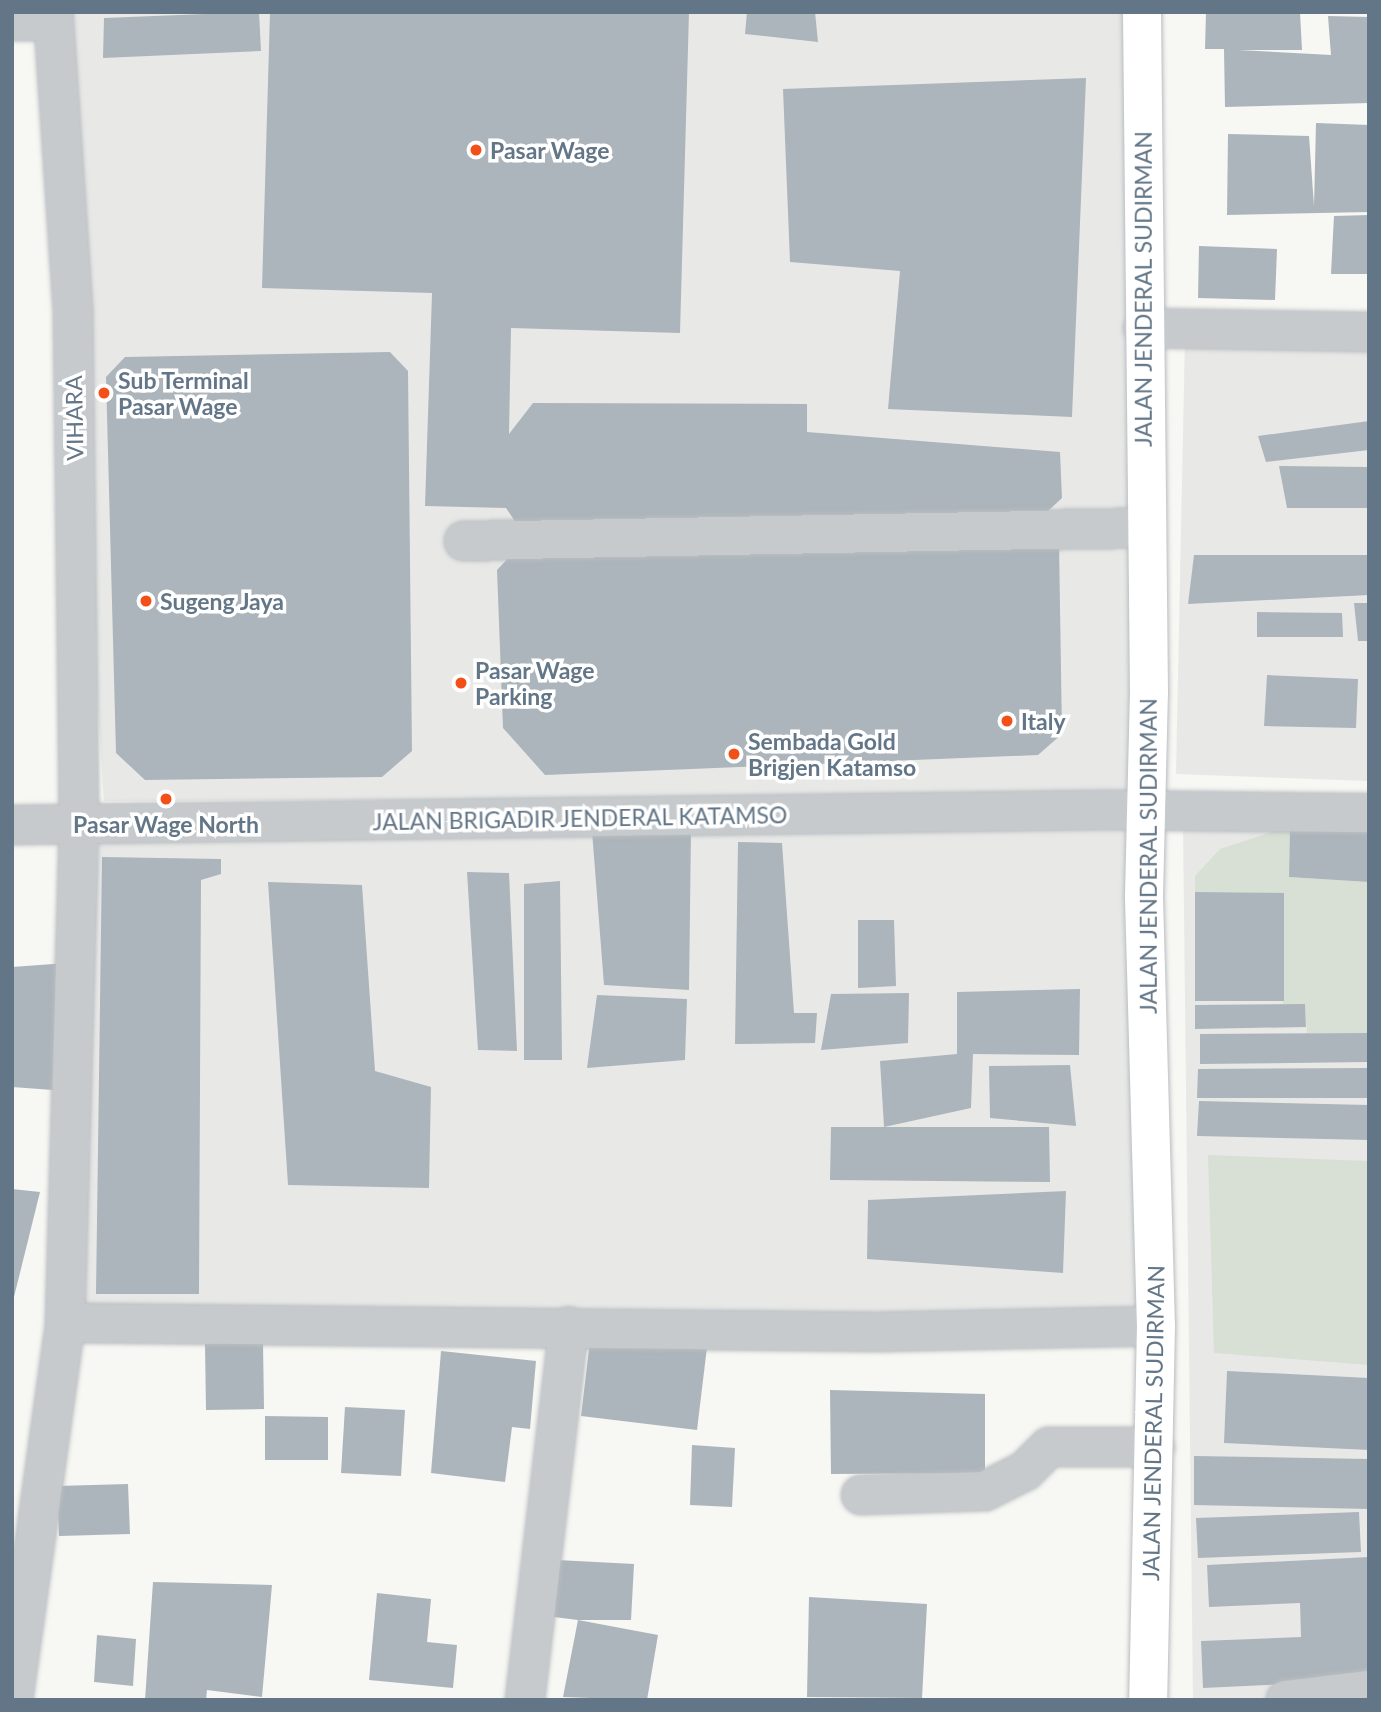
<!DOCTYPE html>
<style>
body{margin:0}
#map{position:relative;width:1381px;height:1712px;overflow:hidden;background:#f7f7f3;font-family:Lato,sans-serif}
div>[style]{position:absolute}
.built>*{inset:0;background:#e8e9e7}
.green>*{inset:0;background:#d8dfd4}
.building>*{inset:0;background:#acb5bb}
.roads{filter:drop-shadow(0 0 2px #b9bdc1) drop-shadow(0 0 2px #b9bdc1)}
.minor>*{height:38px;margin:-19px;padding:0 19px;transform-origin:19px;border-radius:19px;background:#c6cacd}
.major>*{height:38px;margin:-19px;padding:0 19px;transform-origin:19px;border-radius:19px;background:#fff}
.dots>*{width:19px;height:19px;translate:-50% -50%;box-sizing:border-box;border:4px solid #fff;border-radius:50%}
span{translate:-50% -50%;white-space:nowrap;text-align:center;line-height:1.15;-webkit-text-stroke:7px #fff;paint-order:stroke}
.poi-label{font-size:23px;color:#637687;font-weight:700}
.left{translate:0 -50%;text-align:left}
.street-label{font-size:23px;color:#637687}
.frame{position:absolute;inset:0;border:14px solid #637687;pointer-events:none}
</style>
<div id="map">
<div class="built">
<i style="clip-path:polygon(52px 12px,1127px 12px,1137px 1342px,66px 1337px,101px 810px,455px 800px,104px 801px)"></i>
<i style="clip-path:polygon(1369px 334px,1369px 781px,1176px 774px,1185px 337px)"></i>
<i style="clip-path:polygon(1183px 825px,1369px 826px,1369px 1689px,1280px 1700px,1193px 1700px)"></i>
</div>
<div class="green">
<i style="clip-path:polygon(1290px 826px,1289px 877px,1369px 882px,1369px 1033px,1307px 1033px,1305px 1004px,1283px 1004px,1284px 893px,1195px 892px,1195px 876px,1220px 849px)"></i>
<i style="clip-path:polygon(1208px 1155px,1369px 1161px,1369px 1365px,1214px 1353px)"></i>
</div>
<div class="building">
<i style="clip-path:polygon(259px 12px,261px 51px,103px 58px,104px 18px)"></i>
<i style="clip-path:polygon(270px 12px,689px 12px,680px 333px,511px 328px,509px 434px,533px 403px,807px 404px,807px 432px,1060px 452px,1062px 498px,1033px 525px,523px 533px,506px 508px,425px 506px,432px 293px,262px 288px)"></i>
<i style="clip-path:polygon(747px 12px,815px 12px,818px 42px,745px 34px)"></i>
<i style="clip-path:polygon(1206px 12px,1300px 12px,1302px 50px,1238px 50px,1331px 55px,1328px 16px,1369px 17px,1369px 103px,1225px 107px,1224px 49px,1205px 49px)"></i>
<i style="clip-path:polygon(1086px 78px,1072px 417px,888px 409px,900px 271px,790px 262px,783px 89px)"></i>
<i style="clip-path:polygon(1316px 123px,1369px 125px,1369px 212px,1227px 215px,1228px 134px,1309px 136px,1314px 206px)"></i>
<i style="clip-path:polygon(1369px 215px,1369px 274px,1331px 274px,1334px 216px)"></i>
<i style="clip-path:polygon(1199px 246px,1277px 249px,1275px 300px,1198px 298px)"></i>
<i style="clip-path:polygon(390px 352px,408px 371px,412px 751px,382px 777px,145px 780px,116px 753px,106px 377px,125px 357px)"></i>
<i style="clip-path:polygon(1369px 421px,1369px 450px,1266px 462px,1258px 436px)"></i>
<i style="clip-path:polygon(1279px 466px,1369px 467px,1369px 508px,1287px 508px)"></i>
<i style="clip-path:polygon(1059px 543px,1062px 734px,1038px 755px,545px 775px,503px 728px,497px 570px,517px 549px)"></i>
<i style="clip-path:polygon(1194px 555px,1369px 555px,1369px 595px,1188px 604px)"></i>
<i style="clip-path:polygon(1354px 603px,1369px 603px,1369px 641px,1358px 641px)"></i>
<i style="clip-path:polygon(1257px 612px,1342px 613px,1343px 637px,1257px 637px)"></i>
<i style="clip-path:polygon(1267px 675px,1358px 679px,1356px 728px,1264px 726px)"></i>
<i style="clip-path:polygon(1290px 826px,1369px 830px,1369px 882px,1289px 877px)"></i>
<i style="clip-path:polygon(691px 829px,689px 990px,604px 985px,592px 831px)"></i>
<i style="clip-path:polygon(738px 842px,782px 843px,794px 1013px,817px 1013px,815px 1043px,735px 1044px)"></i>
<i style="clip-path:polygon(102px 857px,221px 859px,221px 874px,201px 880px,199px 1294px,96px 1294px)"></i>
<i style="clip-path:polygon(467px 872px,509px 873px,517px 1051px,478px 1050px)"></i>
<i style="clip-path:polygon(560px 881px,562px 1060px,524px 1060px,524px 884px)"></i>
<i style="clip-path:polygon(268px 882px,362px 885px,375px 1071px,431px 1087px,429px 1188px,288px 1185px)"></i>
<i style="clip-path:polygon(1195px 892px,1284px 893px,1284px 1001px,1195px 1001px)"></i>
<i style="clip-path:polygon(858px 920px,894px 920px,896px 986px,858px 988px)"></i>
<i style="clip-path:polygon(67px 963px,53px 1090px,12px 1087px,12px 967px)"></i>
<i style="clip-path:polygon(1080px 989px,1079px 1055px,973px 1054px,971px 1108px,884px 1127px,1049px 1127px,1050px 1182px,830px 1180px,831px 1127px,884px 1127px,880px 1061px,957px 1054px,957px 992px)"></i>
<i style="clip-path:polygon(909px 993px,908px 1043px,821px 1050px,831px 994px)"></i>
<i style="clip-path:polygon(597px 995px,687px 999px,685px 1060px,587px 1068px)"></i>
<i style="clip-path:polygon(1305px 1004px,1306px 1027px,1195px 1029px,1195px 1005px)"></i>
<i style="clip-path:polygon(1369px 1033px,1369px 1062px,1200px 1064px,1200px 1034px)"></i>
<i style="clip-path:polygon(1070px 1065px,1076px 1126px,990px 1118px,989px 1066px)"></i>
<i style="clip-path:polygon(1369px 1068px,1369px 1098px,1197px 1098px,1198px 1069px)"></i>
<i style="clip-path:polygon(1199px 1101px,1369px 1105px,1369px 1140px,1197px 1136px)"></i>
<i style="clip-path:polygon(12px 1189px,40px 1192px,13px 1301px,12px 1301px)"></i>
<i style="clip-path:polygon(1066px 1191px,1063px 1273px,867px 1259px,868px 1200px)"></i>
<i style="clip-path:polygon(591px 1332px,707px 1347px,697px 1430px,581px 1416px)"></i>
<i style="clip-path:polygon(263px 1343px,264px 1409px,206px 1410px,205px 1344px)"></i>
<i style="clip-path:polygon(441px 1351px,536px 1361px,530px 1429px,512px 1427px,505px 1482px,431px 1473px)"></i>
<i style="clip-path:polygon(1227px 1371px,1369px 1378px,1369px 1450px,1224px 1443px)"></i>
<i style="clip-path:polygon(830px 1390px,985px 1394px,985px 1473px,831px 1474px)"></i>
<i style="clip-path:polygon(345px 1407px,405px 1410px,401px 1476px,341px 1473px)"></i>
<i style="clip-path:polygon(265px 1416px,328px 1417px,328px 1460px,265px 1460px)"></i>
<i style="clip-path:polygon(692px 1445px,735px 1448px,732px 1507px,690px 1505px)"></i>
<i style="clip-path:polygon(1194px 1456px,1369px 1459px,1369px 1509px,1194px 1505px)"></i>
<i style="clip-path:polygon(128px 1484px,130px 1534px,59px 1536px,57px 1486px)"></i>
<i style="clip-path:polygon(1359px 1512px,1361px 1552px,1198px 1558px,1196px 1518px)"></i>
<i style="clip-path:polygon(1369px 1557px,1369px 1680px,1203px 1688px,1201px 1641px,1301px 1637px,1300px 1603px,1209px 1607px,1207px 1565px)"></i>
<i style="clip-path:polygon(557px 1560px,634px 1564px,631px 1620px,578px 1620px,658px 1635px,647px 1700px,563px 1697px,578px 1620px,554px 1617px)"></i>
<i style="clip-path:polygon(153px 1582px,272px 1585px,262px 1697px,207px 1690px,206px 1700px,145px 1700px)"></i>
<i style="clip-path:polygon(377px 1593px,431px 1599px,427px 1642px,457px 1645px,453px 1688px,369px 1680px)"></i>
<i style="clip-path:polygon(809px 1597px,927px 1604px,922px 1698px,807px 1697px)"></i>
<i style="clip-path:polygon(97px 1635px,136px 1639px,133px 1686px,94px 1682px)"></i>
</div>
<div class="roads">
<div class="minor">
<i style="left:12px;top:21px;width:42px"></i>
<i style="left:1143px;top:328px;width:226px;rotate:1deg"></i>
<i style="left:464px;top:541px;width:680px;rotate:-1.1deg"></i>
<i style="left:12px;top:825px;width:1094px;rotate:-0.79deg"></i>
<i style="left:1106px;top:810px;width:263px;rotate:0.7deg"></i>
<i style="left:65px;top:1323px;width:813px;rotate:0.63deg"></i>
<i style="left:878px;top:1332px;width:278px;rotate:-1.2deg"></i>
<i style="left:861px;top:1495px;width:124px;rotate:-1.8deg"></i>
<i style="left:985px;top:1491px;width:45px;rotate:-26.6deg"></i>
<i style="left:1025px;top:1471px;width:34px;rotate:-45deg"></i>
<i style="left:1049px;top:1447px;width:106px"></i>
<i style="left:13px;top:1700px;width:381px;rotate:-82.1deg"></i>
<i style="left:65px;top:1323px;width:499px;rotate:-88.4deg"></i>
<i style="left:79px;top:824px;width:513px;rotate:-90.67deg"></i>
<i style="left:73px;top:311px;width:300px;rotate:-93.8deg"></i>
<i style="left:525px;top:1700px;width:376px;rotate:-83.3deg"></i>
<i style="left:1286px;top:1700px;width:84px;rotate:-6.9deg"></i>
</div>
<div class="major">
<i style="left:1142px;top:12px;width:679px;rotate:89.41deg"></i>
<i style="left:1149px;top:691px;width:207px;rotate:91.4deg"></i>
<i style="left:1144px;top:898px;width:428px;rotate:88.4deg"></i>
<i style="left:1156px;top:1326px;width:374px;rotate:91.2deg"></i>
</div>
</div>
<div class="dots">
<i style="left:476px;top:150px;background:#f25018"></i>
<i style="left:104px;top:393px;background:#f25018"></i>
<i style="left:146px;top:601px;background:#f25018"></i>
<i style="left:461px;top:683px;background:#f25018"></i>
<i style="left:1007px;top:721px;background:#f25018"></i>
<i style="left:734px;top:754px;background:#f25018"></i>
<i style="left:166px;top:799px;background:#f25018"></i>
</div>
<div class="poi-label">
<span class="left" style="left:490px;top:150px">Pasar Wage</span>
<span class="left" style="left:118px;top:393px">Sub Terminal<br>Pasar Wage</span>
<span class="left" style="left:160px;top:601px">Sugeng Jaya</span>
<span class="left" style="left:475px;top:683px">Pasar Wage<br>Parking</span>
<span class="left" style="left:1021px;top:721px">Italy</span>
<span class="left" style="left:748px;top:754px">Sembada Gold<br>Brigjen Katamso</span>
<span style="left:166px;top:824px">Pasar Wage North</span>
</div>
<div class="street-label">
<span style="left:1143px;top:289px;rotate:-90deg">JALAN JENDERAL SUDIRMAN</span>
<span style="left:74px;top:418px;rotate:-91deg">VIHARA</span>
<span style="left:580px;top:818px;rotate:-1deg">JALAN BRIGADIR JENDERAL KATAMSO</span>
<span style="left:1148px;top:856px;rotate:-90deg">JALAN JENDERAL SUDIRMAN</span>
<span style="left:1153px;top:1423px;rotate:-89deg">JALAN JENDERAL SUDIRMAN</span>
</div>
<div class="frame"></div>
</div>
